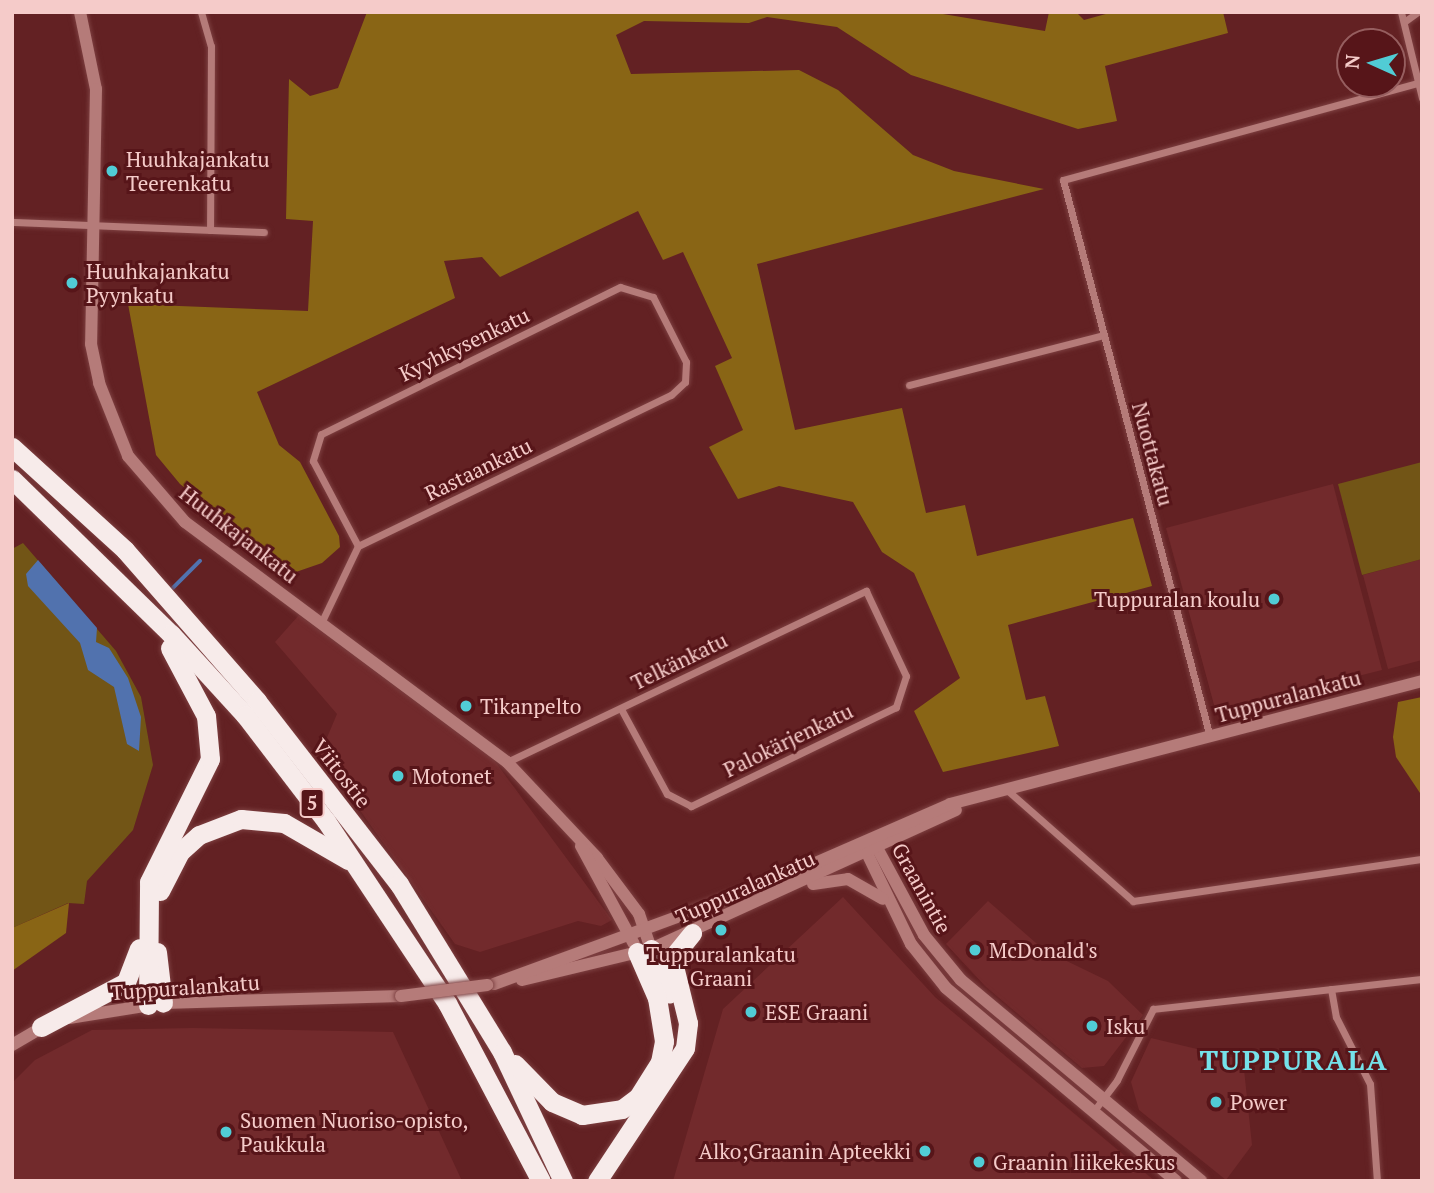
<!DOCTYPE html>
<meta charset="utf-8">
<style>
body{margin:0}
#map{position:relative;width:1434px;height:1193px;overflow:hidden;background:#632123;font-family:"PT Serif",serif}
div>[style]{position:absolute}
.built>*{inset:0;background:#722a2c}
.green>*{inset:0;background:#725516}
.forest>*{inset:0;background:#896515}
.water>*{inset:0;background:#5172ae}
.stream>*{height:3.5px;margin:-1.75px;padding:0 1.75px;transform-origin:1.75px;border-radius:1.75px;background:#5172ae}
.roads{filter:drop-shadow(0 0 2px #7d4041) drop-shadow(0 0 2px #7d4041)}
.minor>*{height:7px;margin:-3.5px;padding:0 3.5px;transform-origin:3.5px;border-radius:3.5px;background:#b57b79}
.tertiary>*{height:12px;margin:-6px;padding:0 6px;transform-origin:6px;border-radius:6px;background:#b57b79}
.trunk>*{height:19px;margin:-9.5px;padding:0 9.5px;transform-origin:9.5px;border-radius:9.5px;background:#f7ebea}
.bridges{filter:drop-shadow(0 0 2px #7d4041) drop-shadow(0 0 2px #7d4041)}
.tertiary-bridge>*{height:12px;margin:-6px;padding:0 6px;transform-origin:6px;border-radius:6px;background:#b57b79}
.dots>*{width:19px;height:19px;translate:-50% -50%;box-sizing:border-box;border:4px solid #571519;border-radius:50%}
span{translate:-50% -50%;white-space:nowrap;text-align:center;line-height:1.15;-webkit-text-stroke:6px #571519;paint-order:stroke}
.shield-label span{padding:2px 5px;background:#571519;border:2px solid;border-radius:5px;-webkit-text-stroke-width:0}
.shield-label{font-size:19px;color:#f5cbc9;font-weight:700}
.poi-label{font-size:21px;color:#f5cbc9}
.left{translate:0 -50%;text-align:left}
.right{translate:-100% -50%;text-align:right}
.street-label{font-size:21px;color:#f5cbc9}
.district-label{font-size:28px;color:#75e1e9;font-weight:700;letter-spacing:2px}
.frame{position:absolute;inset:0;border:14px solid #f5cbc9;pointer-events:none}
.north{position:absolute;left:1336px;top:28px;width:70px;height:70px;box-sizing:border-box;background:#571519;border:2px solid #965e5f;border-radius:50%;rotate:274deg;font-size:19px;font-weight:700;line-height:28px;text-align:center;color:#f5cbc9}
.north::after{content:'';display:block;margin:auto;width:24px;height:32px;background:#51ccd5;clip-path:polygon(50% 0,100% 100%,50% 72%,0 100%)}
</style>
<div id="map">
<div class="built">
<i style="clip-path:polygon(1333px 484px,1382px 670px,1216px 712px,1166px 528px)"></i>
<i style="clip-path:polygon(1422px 559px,1422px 660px,1388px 669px,1363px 575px)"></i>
<i style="clip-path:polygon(299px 615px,494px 760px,612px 920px,601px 926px,578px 921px,480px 952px,455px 944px,320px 754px,337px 714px,275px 642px)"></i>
<i style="clip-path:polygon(843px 897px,935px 997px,1155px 1181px,673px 1181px,723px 1009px)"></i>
<i style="clip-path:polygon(988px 901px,1044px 950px,1108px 981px,1143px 1015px,1104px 1066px,1082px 1068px,985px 986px,946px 944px)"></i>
<i style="clip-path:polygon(193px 1028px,393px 1032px,462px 1181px,12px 1181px,12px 1083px,35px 1060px,92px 1030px)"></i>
<i style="clip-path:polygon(1151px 1038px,1243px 1060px,1252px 1145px,1226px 1180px,1139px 1110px,1131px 1082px)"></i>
</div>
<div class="green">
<i style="clip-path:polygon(1422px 462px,1422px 559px,1362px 575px,1338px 484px)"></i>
<i style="clip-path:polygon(23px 543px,116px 651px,141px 697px,153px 765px,133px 830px,87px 881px,84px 904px,68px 903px,12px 928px,12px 549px)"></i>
</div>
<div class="forest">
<i style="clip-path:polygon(367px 12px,931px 12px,1045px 31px,1049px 12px,1076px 12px,1084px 20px,1113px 12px,1223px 12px,1228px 33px,1105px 66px,1117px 121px,1078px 129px,911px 75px,837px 27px,767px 17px,749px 23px,644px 21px,616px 35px,631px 74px,799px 70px,838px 90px,913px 155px,954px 171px,1044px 189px,757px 264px,795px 430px,902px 408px,926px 513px,965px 505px,977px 556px,1133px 518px,1152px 586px,1008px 625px,1026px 700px,1045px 696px,1059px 746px,943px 772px,914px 711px,960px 678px,914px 573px,882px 552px,853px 502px,779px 486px,738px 499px,709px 447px,743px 430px,715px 366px,732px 358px,683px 252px,663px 260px,638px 211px,500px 277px,482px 257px,444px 261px,455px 298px,257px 392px,279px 445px,300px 462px,339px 536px,340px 547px,322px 563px,293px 573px,180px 484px,156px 455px,128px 304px,308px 311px,313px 221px,286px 219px,289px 79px,310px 96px,338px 88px)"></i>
<i style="clip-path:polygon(1422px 697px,1422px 796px,1396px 757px,1393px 737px,1398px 702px)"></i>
<i style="clip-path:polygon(69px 903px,66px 933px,12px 971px,12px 928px)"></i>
</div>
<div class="water">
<i style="clip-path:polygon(38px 560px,97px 628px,96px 642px,109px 648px,128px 678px,141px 717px,139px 751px,127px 744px,114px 687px,88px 670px,80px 643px,28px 586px,26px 574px)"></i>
</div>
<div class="stream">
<i style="left:173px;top:588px;width:38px;rotate:-45deg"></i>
</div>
<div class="roads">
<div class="minor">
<i style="left:201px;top:12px;width:35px;rotate:74deg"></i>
<i style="left:211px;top:46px;width:184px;rotate:90.3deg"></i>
<i style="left:1401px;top:12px;width:89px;rotate:76.3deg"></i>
<i style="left:1404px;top:22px;width:17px;rotate:-36deg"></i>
<i style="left:12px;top:222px;width:252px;rotate:2.3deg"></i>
<i style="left:909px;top:385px;width:201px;rotate:-14.4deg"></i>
<i style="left:322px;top:621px;width:83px;rotate:-64.4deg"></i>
<i style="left:358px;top:546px;width:348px;rotate:-25.8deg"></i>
<i style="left:671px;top:395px;width:19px;rotate:-43deg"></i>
<i style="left:685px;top:382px;width:20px;rotate:-87deg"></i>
<i style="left:686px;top:362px;width:73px;rotate:-116.9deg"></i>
<i style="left:653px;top:297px;width:34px;rotate:-163deg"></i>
<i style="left:620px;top:287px;width:333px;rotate:153.8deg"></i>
<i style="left:321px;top:434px;width:28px;rotate:107deg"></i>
<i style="left:313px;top:461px;width:96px;rotate:62.1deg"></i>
<i style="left:1210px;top:737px;width:576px;rotate:-104.78deg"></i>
<i style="left:1063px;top:180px;width:372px;rotate:-15.3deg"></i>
<i style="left:507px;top:762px;width:398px;rotate:-25.5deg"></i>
<i style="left:866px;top:591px;width:94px;rotate:64.8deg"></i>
<i style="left:906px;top:676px;width:33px;rotate:108deg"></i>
<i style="left:896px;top:707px;width:228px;rotate:154.2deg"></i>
<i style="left:691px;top:806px;width:27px;rotate:-153deg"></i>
<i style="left:667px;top:794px;width:97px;rotate:-118.4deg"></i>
<i style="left:1007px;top:790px;width:168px;rotate:41.4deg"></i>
<i style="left:1133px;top:901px;width:291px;rotate:-8.3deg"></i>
<i style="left:1331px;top:989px;width:28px;rotate:80deg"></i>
<i style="left:1336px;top:1017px;width:75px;rotate:63.1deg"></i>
<i style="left:1370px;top:1084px;width:97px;rotate:85.9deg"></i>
<i style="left:1093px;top:1112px;width:40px;rotate:-53deg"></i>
<i style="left:1117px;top:1080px;width:80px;rotate:-63.1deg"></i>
<i style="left:1153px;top:1009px;width:271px;rotate:-6.4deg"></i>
</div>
<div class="tertiary">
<i style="left:80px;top:12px;width:79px;rotate:78.3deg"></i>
<i style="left:96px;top:89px;width:255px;rotate:91.1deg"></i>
<i style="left:91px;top:344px;width:40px;rotate:78deg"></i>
<i style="left:99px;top:383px;width:79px;rotate:68.3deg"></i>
<i style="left:128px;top:456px;width:87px;rotate:49.2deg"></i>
<i style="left:185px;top:522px;width:402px;rotate:36.7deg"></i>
<i style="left:507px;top:762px;width:132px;rotate:46.8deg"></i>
<i style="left:597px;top:858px;width:70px;rotate:53.1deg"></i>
<i style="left:639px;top:914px;width:37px;rotate:71deg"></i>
<i style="left:875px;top:844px;width:103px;rotate:61.7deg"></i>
<i style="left:924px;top:935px;width:58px;rotate:50.6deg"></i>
<i style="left:961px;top:980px;width:313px;rotate:39.9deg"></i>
<i style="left:581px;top:846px;width:111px;rotate:61.6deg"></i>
<i style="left:865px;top:849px;width:106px;rotate:64.2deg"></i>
<i style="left:911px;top:944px;width:56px;rotate:51.5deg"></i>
<i style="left:946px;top:988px;width:300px;rotate:40deg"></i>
<i style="left:813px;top:884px;width:35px;rotate:-8deg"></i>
<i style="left:848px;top:879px;width:40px;rotate:29.7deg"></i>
<i style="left:522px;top:980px;width:133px;rotate:-13.5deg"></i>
<i style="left:651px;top:949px;width:335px;rotate:-24.5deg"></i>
<i style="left:494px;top:984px;width:289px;rotate:-20.1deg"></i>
<i style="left:765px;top:885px;width:202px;rotate:-23.6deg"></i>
<i style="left:950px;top:804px;width:488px;rotate:-14.6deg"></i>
<i style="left:69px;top:1018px;width:95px;rotate:-9.1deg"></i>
<i style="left:163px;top:1003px;width:238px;rotate:-1.7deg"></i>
<i style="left:12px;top:1045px;width:42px;rotate:-30.3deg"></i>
</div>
<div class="trunk">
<i style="left:12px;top:447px;width:153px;rotate:42.3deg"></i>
<i style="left:125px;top:550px;width:201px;rotate:48.8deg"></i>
<i style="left:257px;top:701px;width:232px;rotate:52.2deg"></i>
<i style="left:399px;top:884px;width:197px;rotate:58.5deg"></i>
<i style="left:502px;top:1052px;width:143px;rotate:64.7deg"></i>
<i style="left:12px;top:479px;width:222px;rotate:44.3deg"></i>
<i style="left:171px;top:634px;width:110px;rotate:47.6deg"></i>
<i style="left:245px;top:715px;width:133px;rotate:52.6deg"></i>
<i style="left:326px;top:821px;width:219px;rotate:56.4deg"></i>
<i style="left:447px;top:1003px;width:201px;rotate:62.2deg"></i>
<i style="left:160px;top:891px;width:44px;rotate:-62.9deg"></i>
<i style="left:180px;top:852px;width:25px;rotate:-42deg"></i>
<i style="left:199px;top:835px;width:45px;rotate:-20.9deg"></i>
<i style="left:241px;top:819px;width:43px;rotate:5.3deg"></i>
<i style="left:284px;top:823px;width:74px;rotate:30deg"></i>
<i style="left:651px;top:949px;width:48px;rotate:68.2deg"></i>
<i style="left:157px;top:952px;width:51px;rotate:83.3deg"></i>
<i style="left:148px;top:1005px;width:123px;rotate:-89.5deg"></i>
<i style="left:149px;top:882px;width:137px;rotate:-63.6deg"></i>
<i style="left:210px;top:759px;width:43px;rotate:-95.3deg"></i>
<i style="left:206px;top:716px;width:77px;rotate:-117.9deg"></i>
<i style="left:41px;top:1027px;width:96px;rotate:-27.9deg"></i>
<i style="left:126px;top:982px;width:36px;rotate:-69deg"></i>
<i style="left:515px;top:1064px;width:53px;rotate:45.8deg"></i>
<i style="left:552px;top:1102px;width:33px;rotate:23deg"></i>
<i style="left:582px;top:1115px;width:40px;rotate:-8.5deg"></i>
<i style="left:622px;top:1109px;width:20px;rotate:-37deg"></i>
<i style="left:638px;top:1097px;width:41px;rotate:-57.8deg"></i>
<i style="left:660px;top:1062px;width:21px;rotate:-79deg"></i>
<i style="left:664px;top:1041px;width:44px;rotate:-99.2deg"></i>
<i style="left:657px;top:998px;width:50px;rotate:-113.5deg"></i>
<i style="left:597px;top:1181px;width:159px;rotate:-56.5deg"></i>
<i style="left:685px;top:1048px;width:25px;rotate:-83deg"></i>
<i style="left:688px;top:1023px;width:67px;rotate:-103.8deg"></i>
<i style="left:672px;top:958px;width:32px;rotate:-51deg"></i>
</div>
</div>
<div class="bridges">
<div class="tertiary-bridge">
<i style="left:401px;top:996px;width:87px;rotate:-7.3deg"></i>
</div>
</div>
<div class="dots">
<i style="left:112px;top:171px;background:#51ccd5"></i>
<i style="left:72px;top:283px;background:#51ccd5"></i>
<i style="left:1274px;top:599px;background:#51ccd5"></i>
<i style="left:466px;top:706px;background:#51ccd5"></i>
<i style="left:398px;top:776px;background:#51ccd5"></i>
<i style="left:721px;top:930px;background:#51ccd5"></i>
<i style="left:975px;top:950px;background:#51ccd5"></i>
<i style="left:751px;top:1012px;background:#51ccd5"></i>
<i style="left:1092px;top:1026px;background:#51ccd5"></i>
<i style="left:1216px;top:1102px;background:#51ccd5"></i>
<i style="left:226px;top:1132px;background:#51ccd5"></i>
<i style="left:925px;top:1151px;background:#51ccd5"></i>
<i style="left:979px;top:1162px;background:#51ccd5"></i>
</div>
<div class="shield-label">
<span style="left:312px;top:803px">5</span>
</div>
<div class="poi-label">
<span class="left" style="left:126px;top:171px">Huuhkajankatu<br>Teerenkatu</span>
<span class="left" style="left:86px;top:283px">Huuhkajankatu<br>Pyynkatu</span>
<span class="right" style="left:1260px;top:599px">Tuppuralan koulu</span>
<span class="left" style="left:480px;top:706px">Tikanpelto</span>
<span class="left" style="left:412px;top:776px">Motonet</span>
<span class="left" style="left:989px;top:950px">McDonald's</span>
<span style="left:721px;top:966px">Tuppuralankatu<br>Graani</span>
<span class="left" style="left:765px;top:1012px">ESE Graani</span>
<span class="left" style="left:1106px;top:1026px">Isku</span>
<span class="left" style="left:1230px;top:1102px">Power</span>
<span class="left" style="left:240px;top:1132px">Suomen Nuoriso-opisto,<br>Paukkula</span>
<span class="right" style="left:911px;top:1151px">Alko;Graanin Apteekki</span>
<span class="left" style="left:993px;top:1162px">Graanin liikekeskus</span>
</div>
<div class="street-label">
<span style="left:464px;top:344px;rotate:-26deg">Kyyhkysenkatu</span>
<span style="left:1153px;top:454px;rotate:75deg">Nuottakatu</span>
<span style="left:478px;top:469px;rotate:-26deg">Rastaankatu</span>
<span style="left:239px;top:534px;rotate:38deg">Huuhkajankatu</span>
<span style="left:679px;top:661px;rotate:-26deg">Telkänkatu</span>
<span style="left:1288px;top:696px;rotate:-15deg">Tuppuralankatu</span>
<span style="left:788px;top:740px;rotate:-26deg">Palokärjenkatu</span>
<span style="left:342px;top:773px;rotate:52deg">Viitostie</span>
<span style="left:745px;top:887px;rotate:-24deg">Tuppuralankatu</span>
<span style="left:922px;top:888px;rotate:61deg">Graanintie</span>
<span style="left:185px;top:987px;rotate:-4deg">Tuppuralankatu</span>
</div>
<div class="district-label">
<span style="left:1294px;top:1060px">TUPPURALA</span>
</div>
<div class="frame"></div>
<div class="north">N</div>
</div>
